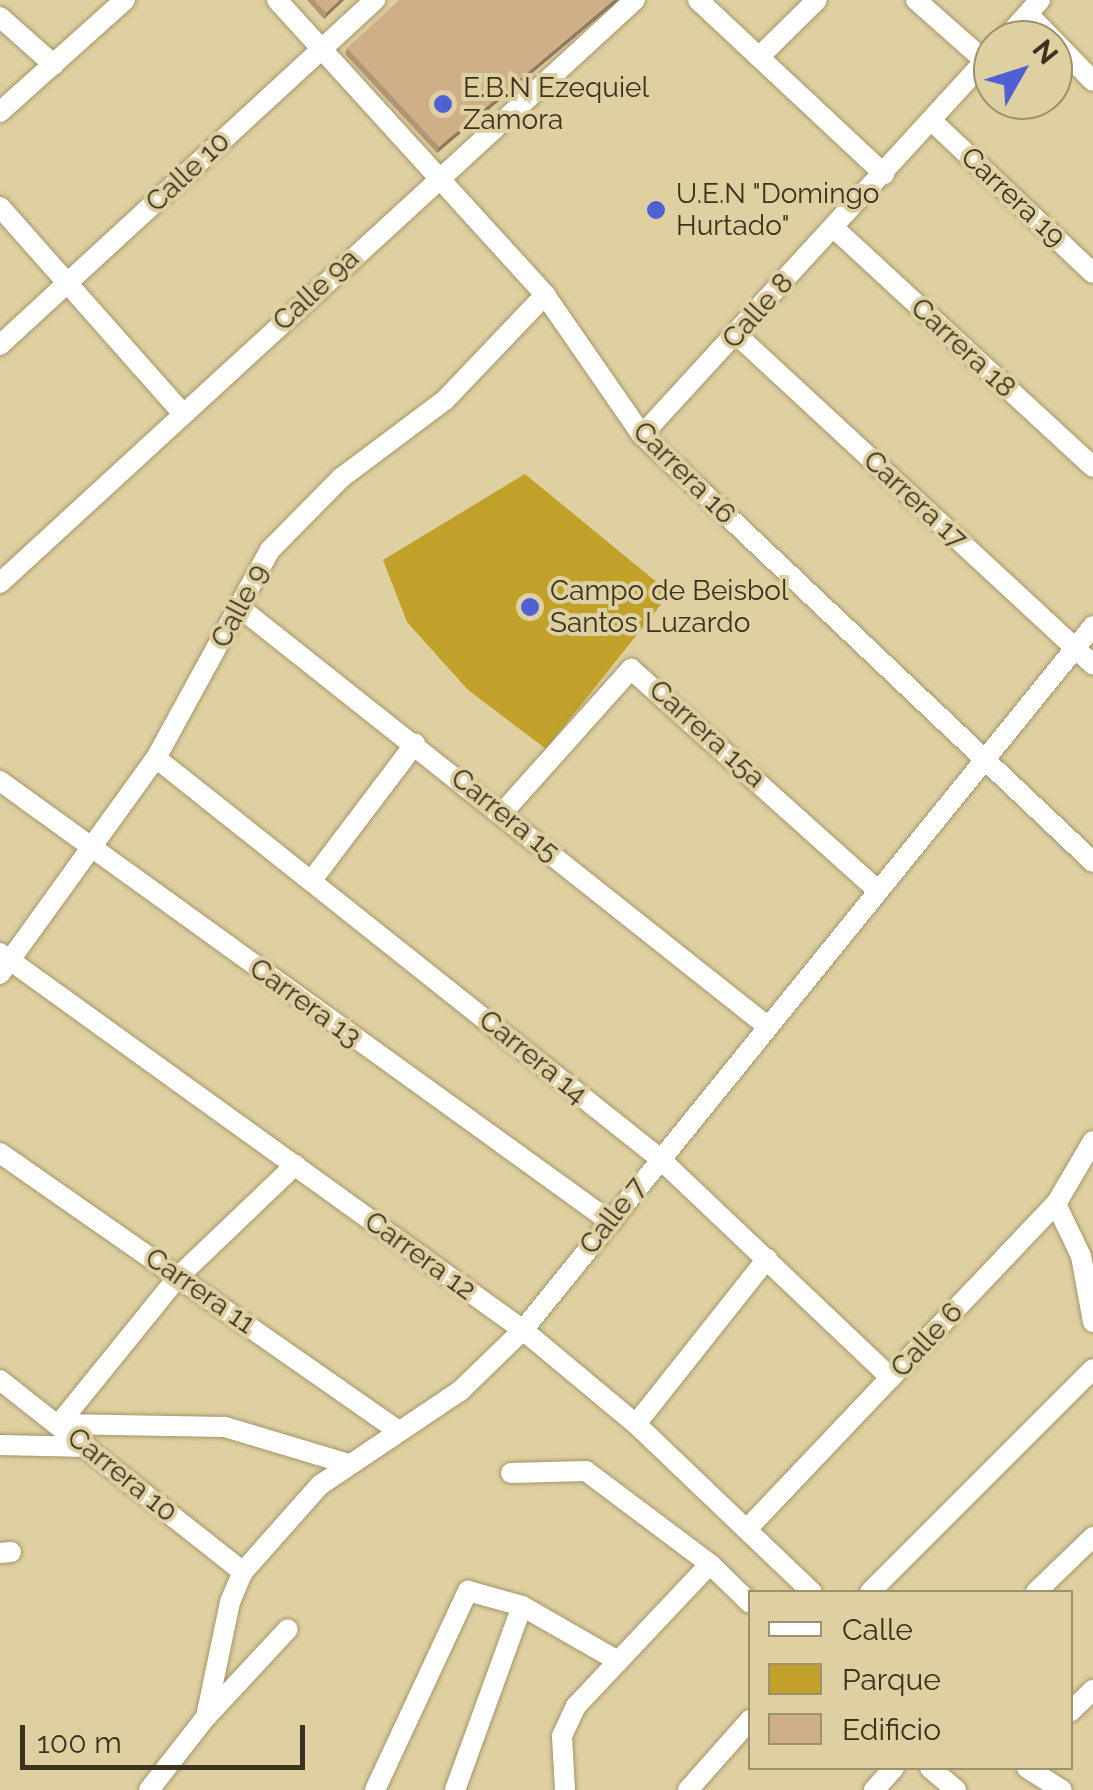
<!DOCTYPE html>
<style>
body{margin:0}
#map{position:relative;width:1093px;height:1790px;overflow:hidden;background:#dfd0a1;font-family:Raleway,sans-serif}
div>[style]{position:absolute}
.green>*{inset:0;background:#c1a12a}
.roads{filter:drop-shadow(0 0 2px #a49669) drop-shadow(0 0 2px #a49669)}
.minor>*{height:20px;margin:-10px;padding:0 10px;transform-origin:10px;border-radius:10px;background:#fff}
.wall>*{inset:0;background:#b19674}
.shaded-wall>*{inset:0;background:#907a5e}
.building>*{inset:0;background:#ceaf87}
.dots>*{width:28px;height:28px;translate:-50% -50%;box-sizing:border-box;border:5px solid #dfd0a1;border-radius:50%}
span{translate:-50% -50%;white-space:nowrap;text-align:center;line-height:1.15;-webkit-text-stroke:8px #dfd0a1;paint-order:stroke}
.poi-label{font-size:28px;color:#393320}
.left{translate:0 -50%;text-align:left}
.street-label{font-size:28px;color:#393320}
.legend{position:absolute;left:748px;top:1590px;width:325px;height:180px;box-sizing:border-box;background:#dfd0a1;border:2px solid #9d916d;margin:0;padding:12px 18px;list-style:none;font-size:30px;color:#393320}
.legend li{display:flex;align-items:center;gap:20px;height:50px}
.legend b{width:50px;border:2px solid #9d916d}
.north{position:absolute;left:973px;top:20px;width:100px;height:100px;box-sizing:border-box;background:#dfd0a1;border:2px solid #9d916d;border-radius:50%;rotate:51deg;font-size:28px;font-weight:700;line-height:40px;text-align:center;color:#393320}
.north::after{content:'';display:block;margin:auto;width:35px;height:45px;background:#4f60d5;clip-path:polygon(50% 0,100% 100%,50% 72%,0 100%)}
.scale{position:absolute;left:20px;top:1725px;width:285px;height:45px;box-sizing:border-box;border:5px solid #393320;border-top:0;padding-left:12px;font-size:30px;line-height:35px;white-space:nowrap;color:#393320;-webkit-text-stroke:8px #dfd0a1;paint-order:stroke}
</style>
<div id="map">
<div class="green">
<i style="clip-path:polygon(525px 474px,670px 593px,546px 749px,468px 690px,407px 622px,383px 560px)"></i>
</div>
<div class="roads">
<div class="minor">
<i style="left:277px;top:0;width:399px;rotate:47.7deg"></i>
<i style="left:545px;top:295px;width:170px;rotate:55.3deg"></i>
<i style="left:642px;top:435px;width:621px;rotate:43.43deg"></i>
<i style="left:698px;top:0;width:255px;rotate:43.1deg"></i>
<i style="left:916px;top:0;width:92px;rotate:41.5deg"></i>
<i style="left:1028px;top:14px;width:93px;rotate:45.9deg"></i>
<i style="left:0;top:17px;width:72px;rotate:41.6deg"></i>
<i style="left:1004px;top:40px;width:54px;rotate:-48deg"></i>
<i style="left:759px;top:57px;width:81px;rotate:-44.5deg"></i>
<i style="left:0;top:112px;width:168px;rotate:-41.9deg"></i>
<i style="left:932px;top:121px;width:221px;rotate:43.4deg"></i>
<i style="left:0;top:207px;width:276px;rotate:48.5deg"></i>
<i style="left:834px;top:228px;width:352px;rotate:42.7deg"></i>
<i style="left:737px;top:335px;width:485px;rotate:42.8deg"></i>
<i style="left:0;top:345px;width:510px;rotate:-42.61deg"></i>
<i style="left:642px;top:435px;width:520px;rotate:-47.5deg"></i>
<i style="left:0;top:583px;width:862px;rotate:-42.56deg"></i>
<i style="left:239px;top:607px;width:674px;rotate:38.43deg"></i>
<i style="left:156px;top:758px;width:641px;rotate:38.48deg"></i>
<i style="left:658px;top:1157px;width:321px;rotate:43.5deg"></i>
<i style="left:0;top:781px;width:754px;rotate:35.82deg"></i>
<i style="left:504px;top:811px;width:191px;rotate:-48.2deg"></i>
<i style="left:631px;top:669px;width:332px;rotate:41.9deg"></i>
<i style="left:312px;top:880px;width:171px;rotate:-52.9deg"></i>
<i style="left:0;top:953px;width:645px;rotate:35.79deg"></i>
<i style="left:523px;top:1330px;width:147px;rotate:39.8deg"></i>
<i style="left:636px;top:1424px;width:243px;rotate:43.7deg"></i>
<i style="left:0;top:974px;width:266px;rotate:-54.2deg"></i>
<i style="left:156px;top:758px;width:237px;rotate:-61.3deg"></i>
<i style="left:270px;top:550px;width:101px;rotate:-45.4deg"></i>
<i style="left:341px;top:478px;width:130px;rotate:-36.9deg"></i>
<i style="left:445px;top:400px;width:145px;rotate:-46.4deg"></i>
<i style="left:0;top:1153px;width:485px;rotate:34.9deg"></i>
<i style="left:1056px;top:1204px;width:58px;rotate:64.3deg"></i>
<i style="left:1081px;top:1256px;width:67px;rotate:79.7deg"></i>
<i style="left:0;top:1380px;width:310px;rotate:38.3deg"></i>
<i style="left:59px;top:1424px;width:191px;rotate:-51deg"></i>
<i style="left:179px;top:1276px;width:161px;rotate:-43.7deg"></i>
<i style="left:59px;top:1424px;width:166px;rotate:1deg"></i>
<i style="left:225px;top:1427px;width:128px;rotate:16.7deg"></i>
<i style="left:636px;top:1424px;width:211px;rotate:-51.6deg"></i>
<i style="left:0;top:1445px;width:87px;rotate:1.3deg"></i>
<i style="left:511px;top:1473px;width:75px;rotate:-1.5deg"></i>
<i style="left:586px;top:1471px;width:155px;rotate:36.9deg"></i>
<i style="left:710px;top:1564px;width:56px;rotate:44.3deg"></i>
<i style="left:748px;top:1528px;width:447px;rotate:-46.5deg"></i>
<i style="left:1056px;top:1204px;width:73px;rotate:-59.6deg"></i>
<i style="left:0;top:1553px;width:11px;rotate:-5deg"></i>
<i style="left:870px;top:1592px;width:315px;rotate:-45deg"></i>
<i style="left:1036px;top:1592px;width:79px;rotate:-44deg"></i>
<i style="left:1070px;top:1712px;width:32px;rotate:-44deg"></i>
<i style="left:208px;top:1715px;width:117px;rotate:-47.1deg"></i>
<i style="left:930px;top:1768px;width:34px;rotate:40deg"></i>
<i style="left:1027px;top:1768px;width:41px;rotate:32.2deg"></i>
<i style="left:149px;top:1790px;width:93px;rotate:-52deg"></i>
<i style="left:206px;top:1717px;width:117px;rotate:-78.2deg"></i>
<i style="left:230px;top:1602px;width:33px;rotate:-67deg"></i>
<i style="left:243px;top:1572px;width:116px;rotate:-48.5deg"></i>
<i style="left:320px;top:1485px;width:169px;rotate:-33.9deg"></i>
<i style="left:460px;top:1391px;width:88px;rotate:-44.1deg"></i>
<i style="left:523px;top:1330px;width:906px;rotate:-51deg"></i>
<i style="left:375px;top:1790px;width:220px;rotate:-65deg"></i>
<i style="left:468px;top:1591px;width:56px;rotate:15.5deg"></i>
<i style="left:522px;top:1606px;width:111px;rotate:29.8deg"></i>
<i style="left:455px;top:1790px;width:196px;rotate:-70deg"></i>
<i style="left:565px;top:1790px;width:54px;rotate:-93.2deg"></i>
<i style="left:562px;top:1736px;width:33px;rotate:-65deg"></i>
<i style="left:576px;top:1706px;width:195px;rotate:-46.7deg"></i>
<i style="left:688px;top:1790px;width:94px;rotate:-48.5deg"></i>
<i style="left:874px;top:1790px;width:30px;rotate:-48deg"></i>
</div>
</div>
<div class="wall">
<i style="clip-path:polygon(307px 0,344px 0,324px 19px)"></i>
<i style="clip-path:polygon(619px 0,437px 153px,345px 54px,347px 48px)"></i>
</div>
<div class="shaded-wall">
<i style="clip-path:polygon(340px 0,344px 0,324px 19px,326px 13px)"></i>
<i style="clip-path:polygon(614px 0,619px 0,437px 153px,439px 147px)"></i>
</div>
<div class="building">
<i style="clip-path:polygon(314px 0,340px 0,326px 13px)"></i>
<i style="clip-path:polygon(399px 0,614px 0,439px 147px,347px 48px)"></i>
</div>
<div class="dots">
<i style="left:443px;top:104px;background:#4f60d5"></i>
<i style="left:656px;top:210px;background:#4f60d5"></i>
<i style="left:530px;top:607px;background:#4f60d5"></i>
</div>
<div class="poi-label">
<span class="left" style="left:463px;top:104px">E.B.N Ezequiel<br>Zamora</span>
<span class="left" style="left:676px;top:210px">U.E.N "Domingo<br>Hurtado"</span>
<span class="left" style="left:550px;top:607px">Campo de Beisbol<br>Santos Luzardo</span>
</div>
<div class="street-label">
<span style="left:188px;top:172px;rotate:-43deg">Calle 10</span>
<span style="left:1013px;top:197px;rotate:43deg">Carrera 19</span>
<span style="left:316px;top:290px;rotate:-43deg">Calle 9a</span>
<span style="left:758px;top:311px;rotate:-48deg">Calle 8</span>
<span style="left:963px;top:348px;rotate:43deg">Carrera 18</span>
<span style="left:684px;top:473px;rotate:45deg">Carrera 16</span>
<span style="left:915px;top:500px;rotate:43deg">Carrera 17</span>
<span style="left:240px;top:606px;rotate:-62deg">Calle 9</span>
<span style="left:707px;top:734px;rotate:42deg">Carrera 15a</span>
<span style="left:505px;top:815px;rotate:39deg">Carrera 15</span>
<span style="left:305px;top:1003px;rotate:36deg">Carrera 13</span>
<span style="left:533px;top:1057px;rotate:39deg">Carrera 14</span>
<span style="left:613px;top:1216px;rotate:-52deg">Calle 7</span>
<span style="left:420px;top:1256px;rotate:36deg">Carrera 12</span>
<span style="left:200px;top:1291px;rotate:35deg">Carrera 11</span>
<span style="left:927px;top:1340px;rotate:-47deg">Calle 6</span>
<span style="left:122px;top:1475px;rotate:39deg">Carrera 10</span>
</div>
<ul class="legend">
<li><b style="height:12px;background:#fff"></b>Calle</li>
<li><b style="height:28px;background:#c1a12a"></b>Parque</li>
<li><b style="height:28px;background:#ceaf87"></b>Edificio</li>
</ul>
<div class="north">N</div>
<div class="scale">100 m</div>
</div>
